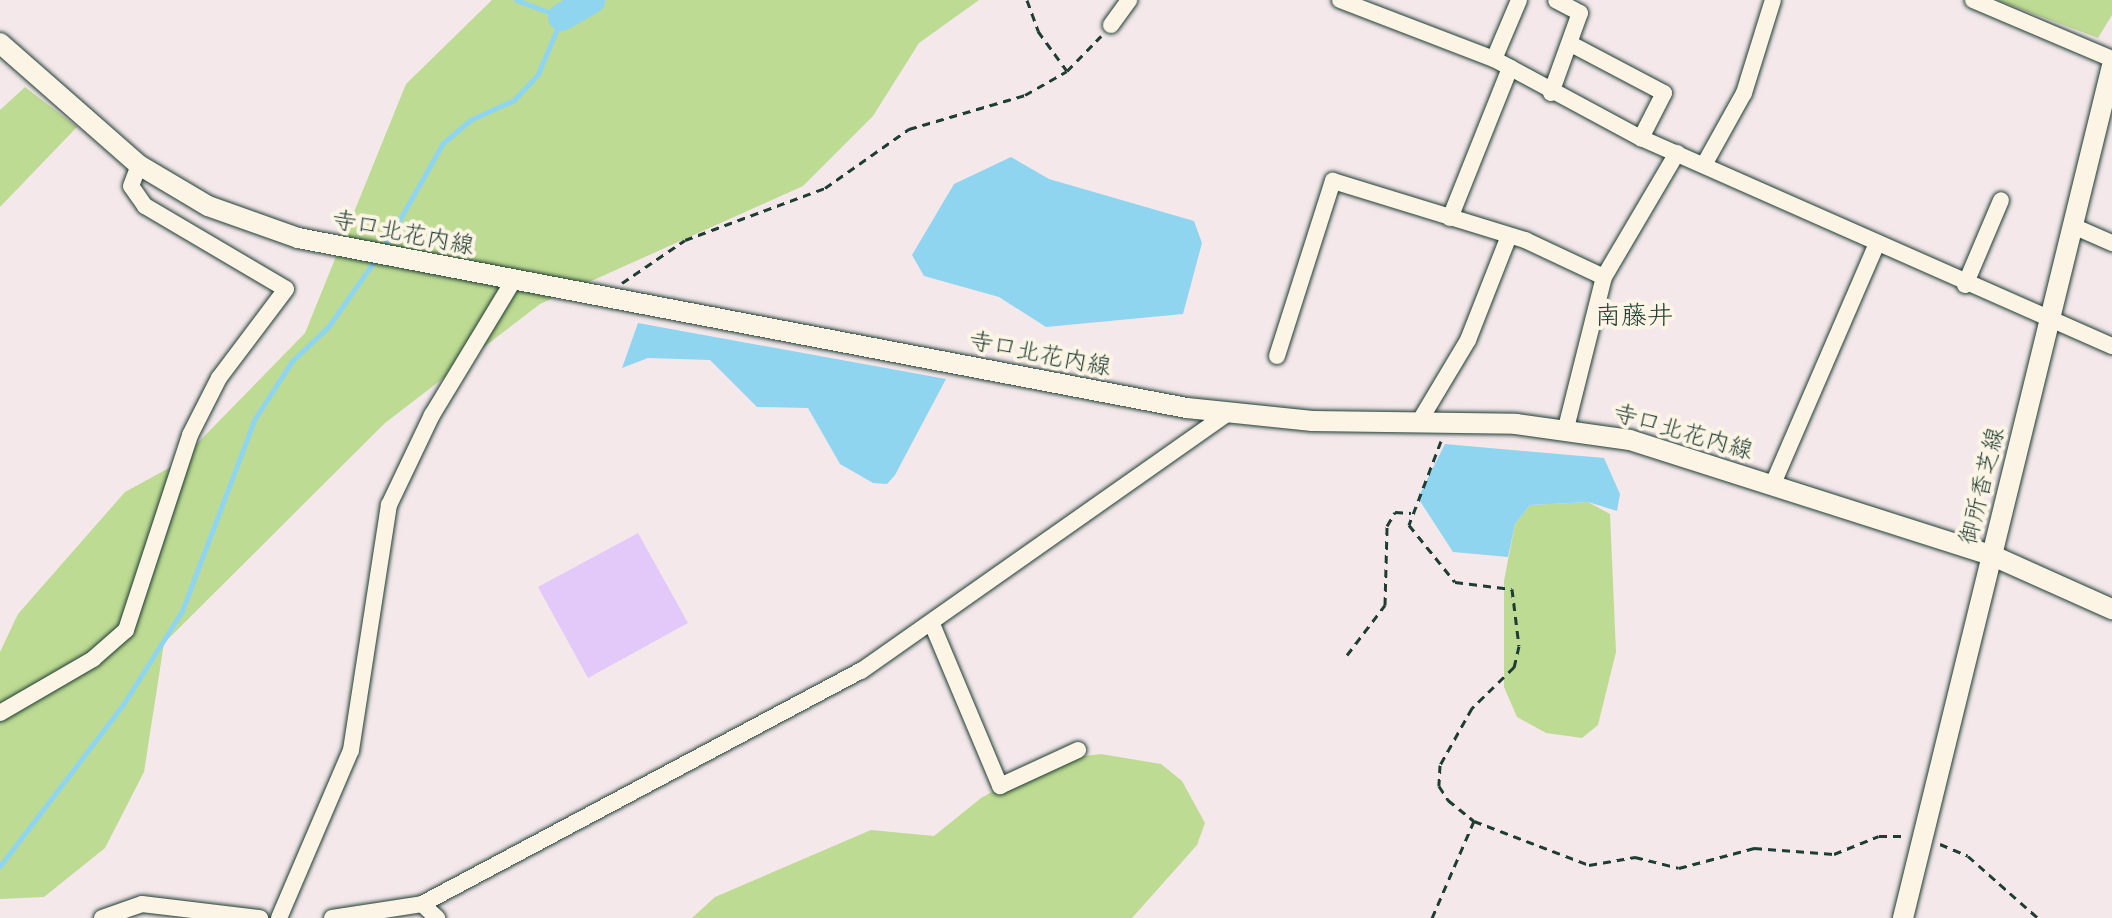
<!DOCTYPE html>
<meta charset="utf-8">
<style>
body{margin:0}
#map{position:relative;width:2112px;height:918px;overflow:hidden;background:#f4e8eb;font-family:Pangolin,"Klee One",sans-serif}
div>[style]{position:absolute}
.green>*{inset:0;background:#bedb93}
.water>*{inset:0;background:#8fd5f0}
.stream>*{height:5px;margin:-2.5px;padding:0 2.5px;transform-origin:2.5px;border-radius:2.5px;background:#8fd5f0}
.river>*{height:28px;margin:-14px;padding:0 14px;transform-origin:14px;border-radius:14px;background:#8fd5f0}
.building>*{inset:0;background:#e2c9f9}
.path>*{height:3px;margin-top:-1.5px;transform-origin:0;background:repeating-linear-gradient(90deg,#1f3d34 0 8px,transparent 0 14px)}
.roads{filter:drop-shadow(0 0 2px #1f3d34) drop-shadow(0 0 2px #1f3d34)}
.minor>*{height:16px;margin:-8px;padding:0 8px;transform-origin:8px;border-radius:8px;background:#fcf5e5}
.major>*{height:20px;margin:-10px;padding:0 10px;transform-origin:10px;border-radius:10px;background:#fcf5e5}
span{translate:-50% -50%;white-space:nowrap;text-align:center;line-height:1.15;-webkit-text-stroke:8px #fcf5e5;paint-order:stroke}
.street-label{font-size:24px;color:#1f3d34}
.neighbourhood-label{font-size:26px;color:#1f3d34}
</style>
<div id="map">
<div class="green">
<i style="clip-path:polygon(492px 0,979px 0,919px 43px,873px 116px,803px 186px,540px 304px,385px 423px,164px 643px,144px 772px,105px 848px,44px 897px,0 899px,0 652px,18px 614px,125px 492px,178px 463px,305px 333px,406px 84px)"></i>
<i style="clip-path:polygon(1997px 0,2112px 0,2112px 15px,2098px 38px)"></i>
<i style="clip-path:polygon(25px 87px,77px 127px,0 207px,0 110px)"></i>
<i style="clip-path:polygon(1588px 502px,1610px 514px,1616px 652px,1598px 725px,1582px 738px,1546px 733px,1517px 717px,1504px 687px,1504px 581px,1515px 524px,1530px 505px)"></i>
<i style="clip-path:polygon(1101px 754px,1161px 764px,1182px 781px,1205px 823px,1197px 845px,1132px 918px,692px 918px,715px 897px,871px 830px,934px 836px,981px 798px,1051px 760px)"></i>
</div>
<div class="water">
<i style="clip-path:polygon(1011px 157px,1049px 179px,1194px 221px,1202px 243px,1183px 314px,1046px 327px,999px 297px,924px 276px,912px 255px,954px 184px)"></i>
<i style="clip-path:polygon(638px 323px,946px 379px,895px 475px,887px 484px,873px 483px,840px 464px,808px 408px,757px 407px,710px 360px,648px 358px,622px 368px)"></i>
<i style="clip-path:polygon(1445px 444px,1604px 458px,1620px 494px,1617px 511px,1588px 502px,1530px 505px,1515px 524px,1508px 557px,1453px 552px,1418px 498px)"></i>
</div>
<div class="stream">
<i style="left:383px;top:249px;width:122px;rotate:-60.5deg"></i>
<i style="left:443px;top:143px;width:35px;rotate:-40deg"></i>
<i style="left:470px;top:120px;width:48px;rotate:-24.4deg"></i>
<i style="left:514px;top:100px;width:35px;rotate:-47deg"></i>
<i style="left:538px;top:74px;width:62px;rotate:-67.2deg"></i>
<i style="left:562px;top:17px;width:49px;rotate:-159.7deg"></i>
<i style="left:0;top:866px;width:205px;rotate:-52.7deg"></i>
<i style="left:124px;top:703px;width:109px;rotate:-57.8deg"></i>
<i style="left:182px;top:611px;width:204px;rotate:-69.3deg"></i>
<i style="left:254px;top:420px;width:70px;rotate:-57.2deg"></i>
<i style="left:292px;top:361px;width:50px;rotate:-43.4deg"></i>
<i style="left:328px;top:327px;width:85px;rotate:-55deg"></i>
</div>
<div class="river">
<i style="left:562px;top:17px;width:34px;rotate:-30deg"></i>
</div>
<div class="building">
<i style="clip-path:polygon(638px 533px,688px 623px,588px 678px,538px 587px)"></i>
</div>
<div class="path">
<i style="left:1027px;top:0;width:33px;rotate:70deg"></i>
<i style="left:1038px;top:31px;width:49px;rotate:54.1deg"></i>
<i style="left:622px;top:283px;width:76px;rotate:-34.3deg"></i>
<i style="left:685px;top:240px;width:149px;rotate:-20.4deg"></i>
<i style="left:825px;top:188px;width:103px;rotate:-35.1deg"></i>
<i style="left:909px;top:129px;width:121px;rotate:-16.3deg"></i>
<i style="left:1025px;top:95px;width:48px;rotate:-29.7deg"></i>
<i style="left:1067px;top:71px;width:49px;rotate:-45.8deg"></i>
<i style="left:1441px;top:441px;width:90px;rotate:110.9deg"></i>
<i style="left:1409px;top:525px;width:73px;rotate:51.1deg"></i>
<i style="left:1455px;top:582px;width:57px;rotate:7deg"></i>
<i style="left:1512px;top:589px;width:57px;rotate:83deg"></i>
<i style="left:1519px;top:646px;width:22px;rotate:103deg"></i>
<i style="left:1514px;top:667px;width:59px;rotate:135.7deg"></i>
<i style="left:1472px;top:708px;width:65px;rotate:119.3deg"></i>
<i style="left:1440px;top:765px;width:21px;rotate:93deg"></i>
<i style="left:1439px;top:786px;width:17px;rotate:57deg"></i>
<i style="left:1448px;top:800px;width:33px;rotate:39deg"></i>
<i style="left:1474px;top:821px;width:123px;rotate:20.9deg"></i>
<i style="left:1589px;top:865px;width:47px;rotate:-9.9deg"></i>
<i style="left:1635px;top:857px;width:45px;rotate:14deg"></i>
<i style="left:1679px;top:868px;width:78px;rotate:-14.9deg"></i>
<i style="left:1754px;top:848px;width:80px;rotate:4.3deg"></i>
<i style="left:1834px;top:854px;width:48px;rotate:-21.8deg"></i>
<i style="left:1879px;top:836px;width:26px"></i>
<i style="left:1347px;top:655px;width:63px;rotate:-52.8deg"></i>
<i style="left:1385px;top:605px;width:79px;rotate:-88.5deg"></i>
<i style="left:1387px;top:526px;width:16px;rotate:-60deg"></i>
<i style="left:1395px;top:512px;width:16px;rotate:4deg"></i>
<i style="left:1940px;top:844px;width:30px;rotate:23deg"></i>
<i style="left:1968px;top:856px;width:94px;rotate:41.5deg"></i>
<i style="left:1432px;top:918px;width:106px;rotate:-66.6deg"></i>
</div>
<div class="roads">
<div class="minor">
<i style="left:1340px;top:0;width:165px;rotate:21deg"></i>
<i style="left:1494px;top:59px;width:167px;rotate:28.3deg"></i>
<i style="left:1641px;top:138px;width:515px;rotate:23.83deg"></i>
<i style="left:1973px;top:0;width:151px;rotate:23deg"></i>
<i style="left:1111px;top:25px;width:31px;rotate:-54deg"></i>
<i style="left:1571px;top:44px;width:105px;rotate:27.8deg"></i>
<i style="left:1664px;top:93px;width:51px;rotate:117.1deg"></i>
<i style="left:1494px;top:59px;width:64px;rotate:-67deg"></i>
<i style="left:1551px;top:93px;width:85px;rotate:-70.1deg"></i>
<i style="left:1580px;top:13px;width:27px;rotate:-152deg"></i>
<i style="left:1705px;top:163px;width:80px;rotate:-60.9deg"></i>
<i style="left:1744px;top:93px;width:97px;rotate:-72.7deg"></i>
<i style="left:1450px;top:218px;width:162px;rotate:-68.2deg"></i>
<i style="left:2073px;top:226px;width:43px;rotate:23.6deg"></i>
<i style="left:1965px;top:285px;width:92px;rotate:-67deg"></i>
<i style="left:1277px;top:356px;width:184px;rotate:-72.3deg"></i>
<i style="left:1333px;top:181px;width:201px;rotate:17.1deg"></i>
<i style="left:1525px;top:240px;width:87px;rotate:25.1deg"></i>
<i style="left:1419px;top:422px;width:96px;rotate:-59.1deg"></i>
<i style="left:1468px;top:340px;width:112px;rotate:-68.5deg"></i>
<i style="left:1566px;top:428px;width:156px;rotate:-75.9deg"></i>
<i style="left:1604px;top:277px;width:144px;rotate:-59.5deg"></i>
<i style="left:1772px;top:486px;width:265px;rotate:-66.6deg"></i>
<i style="left:932px;top:624px;width:176px;rotate:67.2deg"></i>
<i style="left:1000px;top:786px;width:86px;rotate:-24.8deg"></i>
<i style="left:0;top:713px;width:108px;rotate:-30.1deg"></i>
<i style="left:93px;top:659px;width:44px;rotate:-41.3deg"></i>
<i style="left:126px;top:630px;width:205px;rotate:-71.8deg"></i>
<i style="left:190px;top:435px;width:64px;rotate:-63deg"></i>
<i style="left:219px;top:378px;width:111px;rotate:-53deg"></i>
<i style="left:286px;top:289px;width:164px;rotate:-149.5deg"></i>
<i style="left:145px;top:206px;width:24px;rotate:-125deg"></i>
<i style="left:131px;top:186px;width:22px;rotate:-69deg"></i>
<i style="left:422px;top:904px;width:21px;rotate:43deg"></i>
<i style="left:102px;top:918px;width:42px;rotate:-19.3deg"></i>
<i style="left:142px;top:904px;width:119px;rotate:6.8deg"></i>
<i style="left:279px;top:918px;width:183px;rotate:-66.8deg"></i>
<i style="left:351px;top:750px;width:248px;rotate:-81.2deg"></i>
<i style="left:389px;top:505px;width:100px;rotate:-64.5deg"></i>
<i style="left:432px;top:415px;width:157px;rotate:-58.8deg"></i>
<i style="left:332px;top:918px;width:91px;rotate:-8.8deg"></i>
<i style="left:422px;top:904px;width:497px;rotate:-28deg"></i>
<i style="left:861px;top:671px;width:446px;rotate:-35.1deg"></i>
</div>
<div class="major">
<i style="left:0;top:43px;width:185px;rotate:41.3deg"></i>
<i style="left:139px;top:165px;width:80px;rotate:30.7deg"></i>
<i style="left:208px;top:206px;width:96px;rotate:19.6deg"></i>
<i style="left:298px;top:238px;width:905px;rotate:10.83deg"></i>
<i style="left:1187px;top:408px;width:126px;rotate:5.9deg"></i>
<i style="left:1312px;top:421px;width:204px;rotate:0.8deg"></i>
<i style="left:1516px;top:424px;width:115px;rotate:8deg"></i>
<i style="left:1630px;top:440px;width:379px;rotate:17.7deg"></i>
<i style="left:1991px;top:555px;width:133px;rotate:24.1deg"></i>
<i style="left:1903px;top:918px;width:877px;rotate:-76.22deg"></i>
</div>
</div>
<div class="street-label">
<span style="left:403px;top:233px;rotate:11deg">寺口北花内線</span>
<span style="left:1040px;top:354px;rotate:11deg">寺口北花内線</span>
<span style="left:1683px;top:432px;rotate:16deg">寺口北花内線</span>
<span style="left:1982px;top:486px;rotate:-76deg">御所香芝線</span>
</div>
<div class="neighbourhood-label">
<span style="left:1634px;top:317px">南藤井</span>
</div>
</div>
